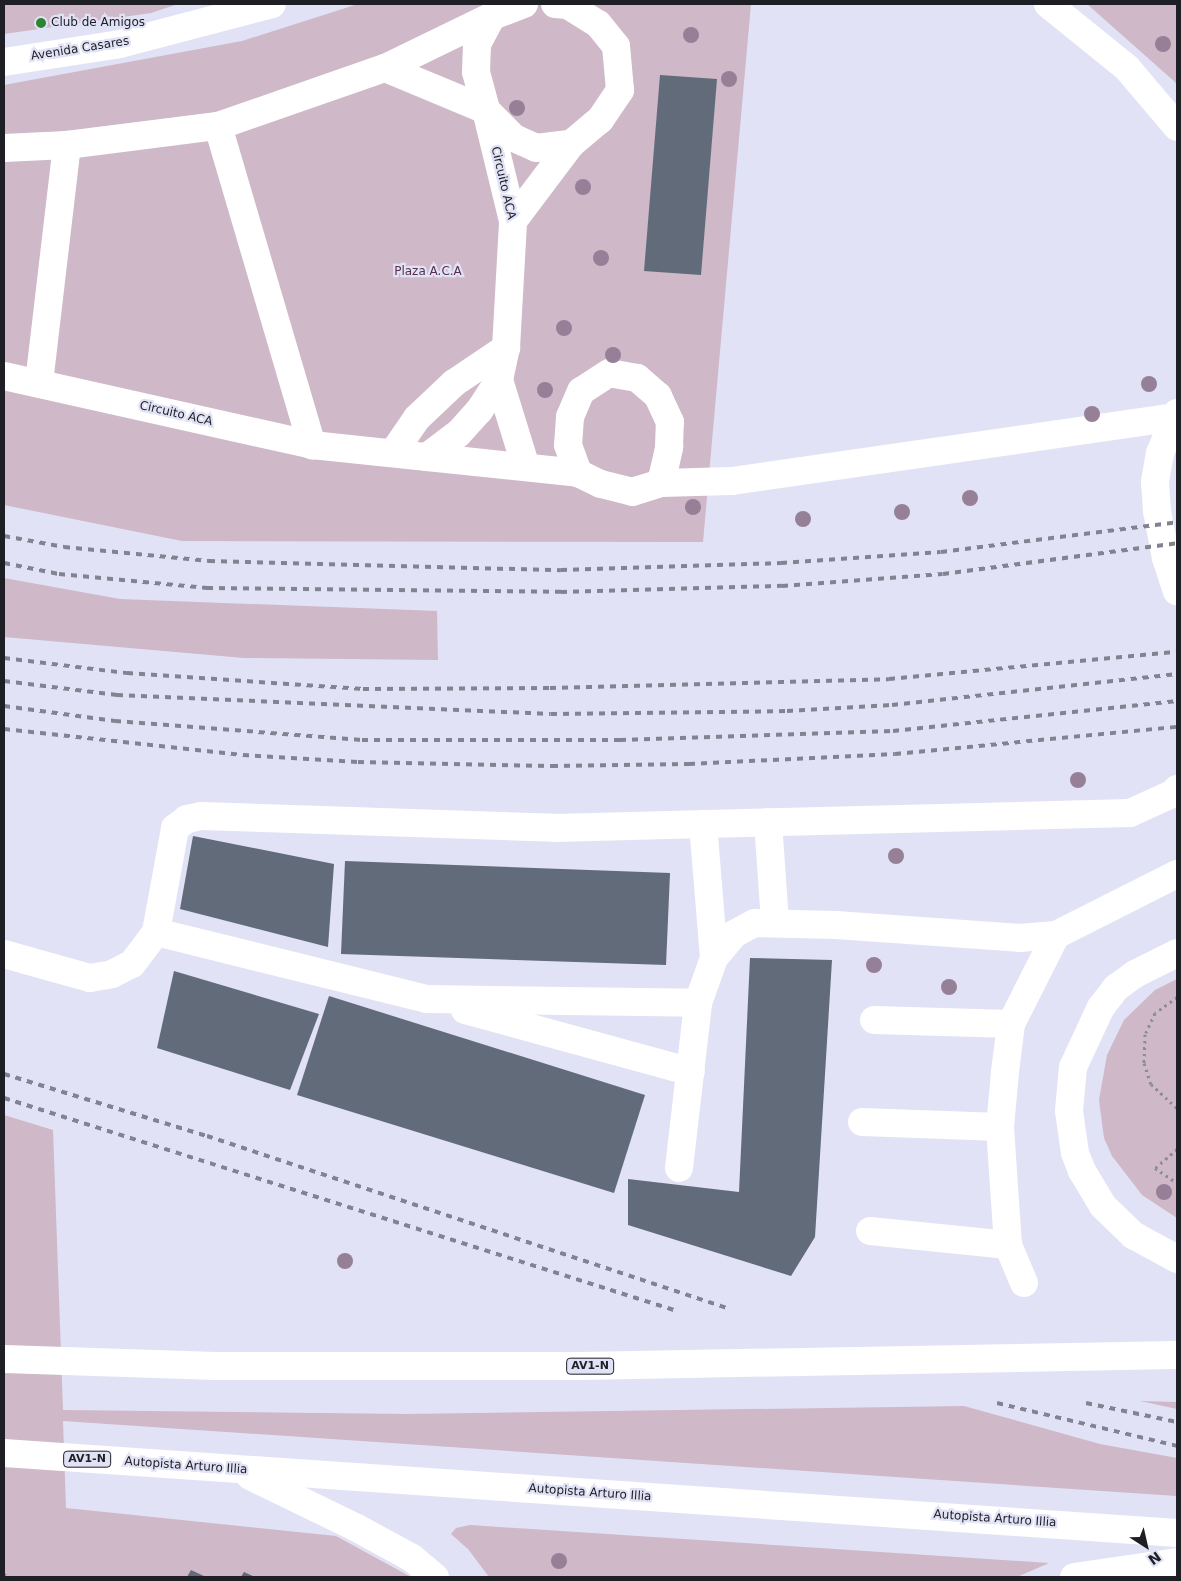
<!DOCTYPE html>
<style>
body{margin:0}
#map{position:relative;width:1181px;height:1581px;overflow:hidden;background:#e1e2f5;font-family:"DejaVu Sans",sans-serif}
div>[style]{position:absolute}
.green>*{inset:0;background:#cfb8c7}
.building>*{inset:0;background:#616b79}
.path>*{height:3px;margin-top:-1.5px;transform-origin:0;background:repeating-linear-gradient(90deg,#8b8c99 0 2.5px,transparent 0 6.5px)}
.minor>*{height:28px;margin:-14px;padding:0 14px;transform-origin:14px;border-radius:14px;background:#fff}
.highway>*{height:28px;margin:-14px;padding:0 14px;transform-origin:14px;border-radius:14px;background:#fff}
.rail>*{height:4px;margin-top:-2px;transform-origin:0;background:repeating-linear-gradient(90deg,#828290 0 6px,transparent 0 12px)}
.trees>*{width:16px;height:16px;margin:-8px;border-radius:50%;background:#968098}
.dots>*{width:14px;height:14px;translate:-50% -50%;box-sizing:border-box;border:2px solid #e1e2f5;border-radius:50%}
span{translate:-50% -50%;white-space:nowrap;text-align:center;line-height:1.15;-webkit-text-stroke:4.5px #e1e2f5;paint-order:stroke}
.shield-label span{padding:1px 4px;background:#e1e2f5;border:1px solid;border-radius:4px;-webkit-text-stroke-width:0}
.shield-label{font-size:11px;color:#1e1e25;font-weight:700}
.poi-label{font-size:12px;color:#1e1e25}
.left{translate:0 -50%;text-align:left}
.street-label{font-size:12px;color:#1e1e25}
.park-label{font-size:12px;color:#58304c}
.frame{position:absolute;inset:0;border:5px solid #1e1e25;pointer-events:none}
.north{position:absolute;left:1121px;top:1521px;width:50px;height:50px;-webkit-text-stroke:4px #e1e2f5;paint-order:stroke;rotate:145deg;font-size:14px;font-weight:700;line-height:20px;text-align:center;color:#1e1e25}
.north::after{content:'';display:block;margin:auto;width:18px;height:22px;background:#1e1e25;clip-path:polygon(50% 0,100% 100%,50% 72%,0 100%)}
</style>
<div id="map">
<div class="green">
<i style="clip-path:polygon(4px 4px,178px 4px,151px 13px,4px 34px)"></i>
<i style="clip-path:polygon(358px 4px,751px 4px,703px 542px,182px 541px,4px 505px,4px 85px,242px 41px)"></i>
<i style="clip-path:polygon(1087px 4px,1177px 4px,1177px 86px,1175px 82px)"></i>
<i style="clip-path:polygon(4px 578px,120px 599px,437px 611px,438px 660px,244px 658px,4px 637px)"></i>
<i style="clip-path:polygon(1177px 979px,1177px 1218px,1142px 1195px,1112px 1156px,1104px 1138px,1099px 1100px,1107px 1055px,1124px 1020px,1155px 990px)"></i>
<i style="clip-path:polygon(4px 1115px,53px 1130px,63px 1410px,406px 1414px,964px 1406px,1100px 1444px,1177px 1458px,1177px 1496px,63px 1421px,66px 1508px,336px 1536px,411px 1577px,4px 1577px)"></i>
<i style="clip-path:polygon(1140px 1401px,1177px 1402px,1177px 1409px)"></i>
<i style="clip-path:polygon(470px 1525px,1049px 1563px,1017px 1577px,489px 1577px,468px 1549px,451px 1534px,456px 1528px)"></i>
</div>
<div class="building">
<i style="clip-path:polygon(660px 75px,717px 79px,701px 275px,644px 271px)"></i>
<i style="clip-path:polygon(193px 836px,334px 864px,328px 947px,180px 909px)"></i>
<i style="clip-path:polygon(345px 861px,670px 873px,666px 965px,341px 954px)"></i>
<i style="clip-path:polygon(750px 958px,832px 960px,815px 1237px,791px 1276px,628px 1225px,628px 1179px,739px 1192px)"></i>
<i style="clip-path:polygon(174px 971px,319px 1014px,290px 1090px,157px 1048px)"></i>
<i style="clip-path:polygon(329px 996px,645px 1095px,614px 1193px,297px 1095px)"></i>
<i style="clip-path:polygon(191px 1570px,206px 1577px,187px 1577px)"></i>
<i style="clip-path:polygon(244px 1572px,255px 1577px,241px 1577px)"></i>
</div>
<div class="path">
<i style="left:1177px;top:997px;width:27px;rotate:144deg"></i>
<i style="left:1155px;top:1013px;width:23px;rotate:115deg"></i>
<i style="left:1145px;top:1034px;width:29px;rotate:92deg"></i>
<i style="left:1144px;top:1063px;width:22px;rotate:72deg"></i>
<i style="left:1151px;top:1084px;width:35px;rotate:43deg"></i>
<i style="left:1177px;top:1149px;width:29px;rotate:139deg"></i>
<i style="left:1155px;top:1168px;width:27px;rotate:34deg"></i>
<i style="left:4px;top:1574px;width:5px;rotate:37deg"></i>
</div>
<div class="minor">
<i style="left:524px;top:4px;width:34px;rotate:159deg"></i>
<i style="left:492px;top:16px;width:32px;rotate:118deg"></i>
<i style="left:477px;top:44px;width:28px;rotate:92deg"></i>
<i style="left:476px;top:72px;width:39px;rotate:75deg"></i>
<i style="left:486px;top:110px;width:40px;rotate:45deg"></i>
<i style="left:514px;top:138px;width:24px;rotate:24deg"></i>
<i style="left:536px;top:148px;width:35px;rotate:-7deg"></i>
<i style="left:1048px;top:4px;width:102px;rotate:39deg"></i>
<i style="left:1127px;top:68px;width:77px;rotate:49.7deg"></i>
<i style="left:4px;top:62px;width:117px;rotate:-8.8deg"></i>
<i style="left:120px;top:44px;width:157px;rotate:-14.7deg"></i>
<i style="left:218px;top:126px;width:333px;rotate:73.6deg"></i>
<i style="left:4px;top:148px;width:63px;rotate:-2.7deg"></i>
<i style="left:67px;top:145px;width:152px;rotate:-7.2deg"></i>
<i style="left:218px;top:126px;width:177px;rotate:-19.2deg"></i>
<i style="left:385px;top:68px;width:119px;rotate:-25.9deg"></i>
<i style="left:513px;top:221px;width:96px;rotate:-53deg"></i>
<i style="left:571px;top:144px;width:38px;rotate:-40deg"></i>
<i style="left:600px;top:120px;width:36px;rotate:-56deg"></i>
<i style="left:620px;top:90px;width:44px;rotate:-95.2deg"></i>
<i style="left:616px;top:46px;width:28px;rotate:-129deg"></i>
<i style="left:598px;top:24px;width:36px;rotate:-148deg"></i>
<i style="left:567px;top:5px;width:12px;rotate:-175deg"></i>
<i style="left:4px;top:376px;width:316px;rotate:12.6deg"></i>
<i style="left:312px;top:445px;width:116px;rotate:6deg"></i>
<i style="left:427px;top:457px;width:39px;rotate:-37deg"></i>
<i style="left:458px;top:434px;width:31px;rotate:-48deg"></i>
<i style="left:479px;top:411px;width:37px;rotate:-57deg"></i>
<i style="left:499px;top:380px;width:33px;rotate:-78deg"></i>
<i style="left:506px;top:348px;width:127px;rotate:-86.8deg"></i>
<i style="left:513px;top:221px;width:114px;rotate:-103.7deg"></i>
<i style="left:486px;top:110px;width:109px;rotate:-157.4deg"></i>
<i style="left:499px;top:380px;width:91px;rotate:72.8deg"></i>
<i style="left:39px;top:383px;width:240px;rotate:-83.3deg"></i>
<i style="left:1177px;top:413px;width:43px;rotate:113deg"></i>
<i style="left:1160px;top:453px;width:29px;rotate:100deg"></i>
<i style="left:1155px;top:482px;width:29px;rotate:86deg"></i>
<i style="left:1157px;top:511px;width:48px;rotate:79.2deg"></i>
<i style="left:1166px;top:558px;width:35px;rotate:72deg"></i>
<i style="left:393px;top:453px;width:42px;rotate:-55.6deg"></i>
<i style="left:417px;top:418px;width:51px;rotate:-43.4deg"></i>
<i style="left:454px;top:383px;width:63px;rotate:-33.9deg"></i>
<i style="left:427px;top:457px;width:152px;rotate:6deg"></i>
<i style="left:661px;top:483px;width:37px;rotate:-77deg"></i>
<i style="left:669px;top:447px;width:25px;rotate:-88deg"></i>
<i style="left:670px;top:422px;width:29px;rotate:-115deg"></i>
<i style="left:658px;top:396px;width:28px;rotate:-139deg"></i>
<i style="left:637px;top:378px;width:28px;rotate:-170deg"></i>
<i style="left:609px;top:373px;width:33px;rotate:147deg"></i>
<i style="left:581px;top:391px;width:28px;rotate:113deg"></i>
<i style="left:570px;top:417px;width:28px;rotate:94deg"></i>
<i style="left:568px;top:445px;width:30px;rotate:70deg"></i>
<i style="left:578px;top:473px;width:25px;rotate:26deg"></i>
<i style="left:601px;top:484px;width:32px;rotate:14deg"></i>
<i style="left:632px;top:492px;width:30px;rotate:-17deg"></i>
<i style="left:661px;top:483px;width:71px;rotate:-1.6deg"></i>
<i style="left:732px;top:481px;width:449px;rotate:-8.2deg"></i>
<i style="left:768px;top:822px;width:101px;rotate:86deg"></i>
<i style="left:703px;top:824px;width:134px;rotate:85.3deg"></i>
<i style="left:156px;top:932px;width:279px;rotate:13.9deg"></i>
<i style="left:427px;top:999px;width:271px;rotate:0.8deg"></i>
<i style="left:698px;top:1003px;width:48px;rotate:-70.4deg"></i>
<i style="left:714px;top:958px;width:31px;rotate:-50deg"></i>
<i style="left:734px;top:934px;width:24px;rotate:-28deg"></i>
<i style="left:755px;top:923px;width:81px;rotate:1.4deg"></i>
<i style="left:836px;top:925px;width:184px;rotate:4deg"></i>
<i style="left:1020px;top:938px;width:36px;rotate:-5deg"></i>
<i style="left:1056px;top:935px;width:136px;rotate:-26.8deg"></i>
<i style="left:4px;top:954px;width:89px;rotate:15.6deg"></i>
<i style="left:90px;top:978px;width:22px;rotate:-10deg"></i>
<i style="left:112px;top:974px;width:22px;rotate:-27deg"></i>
<i style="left:132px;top:964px;width:40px;rotate:-53deg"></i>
<i style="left:156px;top:932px;width:106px;rotate:-79.6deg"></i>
<i style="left:175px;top:828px;width:15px;rotate:-37deg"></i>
<i style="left:187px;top:819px;width:14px;rotate:-12deg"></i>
<i style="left:201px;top:816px;width:354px;rotate:1.9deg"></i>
<i style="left:555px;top:828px;width:575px;rotate:-1.49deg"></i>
<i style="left:1130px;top:813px;width:46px;rotate:-24.3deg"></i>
<i style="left:1172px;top:794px;width:7px;rotate:-45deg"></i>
<i style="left:465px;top:1010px;width:234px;rotate:15.3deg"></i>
<i style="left:874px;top:1020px;width:137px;rotate:1.7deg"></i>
<i style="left:862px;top:1122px;width:138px;rotate:2.1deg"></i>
<i style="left:679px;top:1168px;width:166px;rotate:-83.4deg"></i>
<i style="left:870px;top:1231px;width:139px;rotate:5.8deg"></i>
<i style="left:1024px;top:1283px;width:41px;rotate:-112.8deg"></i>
<i style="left:1008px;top:1245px;width:118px;rotate:-93.9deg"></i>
<i style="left:1000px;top:1127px;width:55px;rotate:-84.8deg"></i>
<i style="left:1005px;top:1072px;width:48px;rotate:-82.9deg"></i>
<i style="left:1011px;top:1024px;width:100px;rotate:-63.2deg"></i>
</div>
<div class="highway">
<i style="left:1177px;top:953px;width:47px;rotate:153.4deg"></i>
<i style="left:1135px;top:974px;width:24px;rotate:144deg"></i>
<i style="left:1116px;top:988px;width:24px;rotate:128deg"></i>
<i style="left:1101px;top:1007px;width:66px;rotate:115deg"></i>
<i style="left:1073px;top:1067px;width:44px;rotate:95.2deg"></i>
<i style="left:1069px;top:1111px;width:42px;rotate:81.9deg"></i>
<i style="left:1075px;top:1153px;width:19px;rotate:69deg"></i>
<i style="left:1082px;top:1171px;width:41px;rotate:59deg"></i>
<i style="left:1103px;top:1206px;width:42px;rotate:44deg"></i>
<i style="left:1133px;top:1235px;width:50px;rotate:28.6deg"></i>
<i style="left:4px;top:1359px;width:212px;rotate:1.9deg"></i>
<i style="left:216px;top:1366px;width:365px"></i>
<i style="left:581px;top:1366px;width:596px;rotate:-1.06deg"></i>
<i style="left:4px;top:1453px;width:1176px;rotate:3.9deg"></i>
<i style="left:250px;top:1476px;width:119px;rotate:25.9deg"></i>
<i style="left:357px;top:1528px;width:63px;rotate:28.6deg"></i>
<i style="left:412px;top:1558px;width:30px;rotate:40deg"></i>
<i style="left:1074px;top:1577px;width:104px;rotate:-8.3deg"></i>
</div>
<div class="rail">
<i style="left:4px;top:536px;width:61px;rotate:10.4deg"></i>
<i style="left:64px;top:547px;width:146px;rotate:5.5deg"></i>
<i style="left:209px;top:561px;width:352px;rotate:1.5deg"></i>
<i style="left:561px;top:570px;width:220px;rotate:-1.8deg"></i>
<i style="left:781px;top:563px;width:160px;rotate:-3.9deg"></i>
<i style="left:941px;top:552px;width:238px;rotate:-7.2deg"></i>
<i style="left:4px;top:563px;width:56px;rotate:11.3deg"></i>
<i style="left:59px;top:574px;width:149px;rotate:5.4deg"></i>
<i style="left:207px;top:588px;width:354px;rotate:0.6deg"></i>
<i style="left:561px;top:592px;width:221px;rotate:-1.6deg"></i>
<i style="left:782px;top:586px;width:161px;rotate:-4.3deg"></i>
<i style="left:943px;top:574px;width:236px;rotate:-7.5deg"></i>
<i style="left:4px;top:658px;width:124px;rotate:7deg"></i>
<i style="left:127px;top:673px;width:237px;rotate:3.9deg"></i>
<i style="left:363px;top:689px;width:187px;rotate:-0.3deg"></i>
<i style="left:550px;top:688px;width:339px;rotate:-1.5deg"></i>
<i style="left:889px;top:679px;width:289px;rotate:-5.4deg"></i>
<i style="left:4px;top:681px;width:114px;rotate:7.1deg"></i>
<i style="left:117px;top:695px;width:434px;rotate:2.5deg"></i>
<i style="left:551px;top:714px;width:236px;rotate:-0.7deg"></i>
<i style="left:787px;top:711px;width:105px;rotate:-3.3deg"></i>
<i style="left:892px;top:705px;width:287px;rotate:-6.2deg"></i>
<i style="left:4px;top:706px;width:112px;rotate:7.7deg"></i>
<i style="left:115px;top:721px;width:248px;rotate:4.4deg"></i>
<i style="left:362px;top:740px;width:258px"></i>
<i style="left:620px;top:740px;width:273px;rotate:-1.9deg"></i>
<i style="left:893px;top:731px;width:286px;rotate:-6deg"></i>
<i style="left:4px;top:729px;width:240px;rotate:6.2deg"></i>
<i style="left:243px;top:755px;width:115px;rotate:3.5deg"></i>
<i style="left:358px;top:762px;width:194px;rotate:1.2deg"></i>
<i style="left:552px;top:766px;width:137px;rotate:-0.8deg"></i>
<i style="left:689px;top:764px;width:206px;rotate:-2.8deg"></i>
<i style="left:895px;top:754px;width:283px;rotate:-5.5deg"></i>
<i style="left:4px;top:1074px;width:212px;rotate:17deg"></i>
<i style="left:207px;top:1136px;width:548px;rotate:18.3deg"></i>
<i style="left:4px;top:1098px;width:706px;rotate:17.56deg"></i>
<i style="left:997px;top:1403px;width:185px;rotate:13.4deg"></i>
<i style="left:1086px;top:1403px;width:93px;rotate:11.8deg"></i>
</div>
<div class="trees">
<i style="left:691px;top:35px"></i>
<i style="left:1163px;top:44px"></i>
<i style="left:729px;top:79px"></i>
<i style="left:517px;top:108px"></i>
<i style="left:583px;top:187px"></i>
<i style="left:601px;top:258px"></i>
<i style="left:564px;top:328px"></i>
<i style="left:613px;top:355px"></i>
<i style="left:1149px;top:384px"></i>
<i style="left:545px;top:390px"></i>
<i style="left:1092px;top:414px"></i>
<i style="left:970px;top:498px"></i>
<i style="left:693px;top:507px"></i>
<i style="left:902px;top:512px"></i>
<i style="left:803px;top:519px"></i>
<i style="left:1078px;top:780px"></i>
<i style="left:896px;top:856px"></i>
<i style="left:874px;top:965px"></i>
<i style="left:949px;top:987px"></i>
<i style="left:1164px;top:1192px"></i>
<i style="left:345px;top:1261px"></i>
<i style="left:559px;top:1561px"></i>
</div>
<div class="dots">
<i style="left:41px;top:23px;background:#2d8433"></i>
</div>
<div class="shield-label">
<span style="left:590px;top:1366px">AV1-N</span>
<span style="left:87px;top:1459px">AV1-N</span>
</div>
<div class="poi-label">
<span class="left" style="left:51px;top:23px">Club de Amigos</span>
</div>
<div class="street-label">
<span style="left:80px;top:49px;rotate:-9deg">Avenida Casares</span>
<span style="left:503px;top:183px;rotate:77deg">Circuito ACA</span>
<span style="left:176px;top:414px;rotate:13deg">Circuito ACA</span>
<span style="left:186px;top:1466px;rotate:4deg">Autopista Arturo Illia</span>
<span style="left:590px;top:1493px;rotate:4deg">Autopista Arturo Illia</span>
<span style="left:995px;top:1519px;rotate:4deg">Autopista Arturo Illia</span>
</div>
<div class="park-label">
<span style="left:428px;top:272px">Plaza A.C.A</span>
</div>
<div class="frame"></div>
<div class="north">N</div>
</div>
